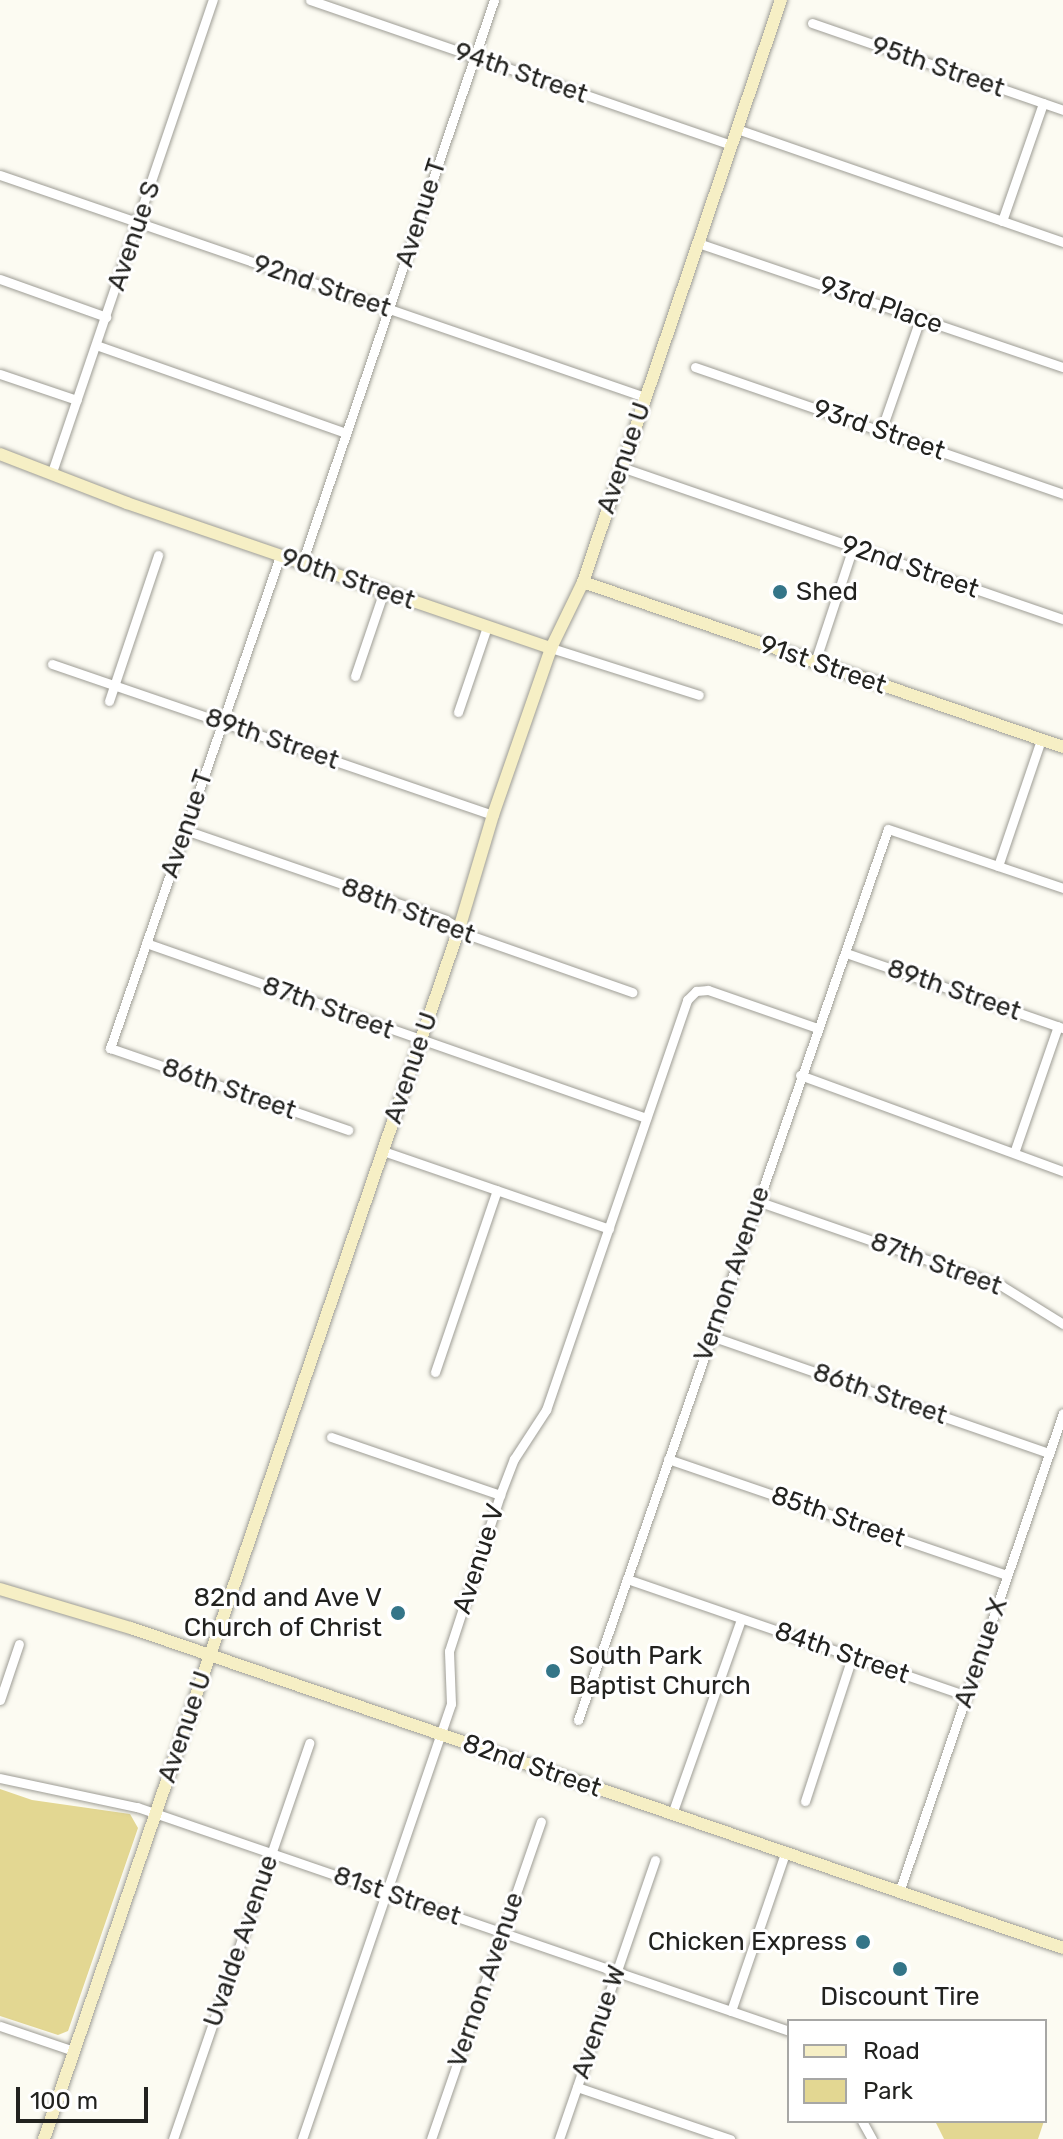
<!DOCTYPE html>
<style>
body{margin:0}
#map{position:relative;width:1063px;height:2139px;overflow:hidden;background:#fcfbf2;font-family:Rubik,sans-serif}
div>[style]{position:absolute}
.green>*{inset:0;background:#e3d792}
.roads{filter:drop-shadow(0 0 2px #9e9d95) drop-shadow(0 0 2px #9e9d95)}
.street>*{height:9px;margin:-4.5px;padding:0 4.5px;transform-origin:4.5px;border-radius:4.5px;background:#fff}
.secondary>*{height:12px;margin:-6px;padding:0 6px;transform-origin:6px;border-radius:6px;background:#f6efc5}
.dots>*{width:22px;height:22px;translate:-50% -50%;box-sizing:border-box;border:4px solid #fff;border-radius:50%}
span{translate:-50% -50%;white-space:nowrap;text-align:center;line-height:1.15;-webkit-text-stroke:6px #fff;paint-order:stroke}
.street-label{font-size:26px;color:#22221f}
.poi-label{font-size:26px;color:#22221f}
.left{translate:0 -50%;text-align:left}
.right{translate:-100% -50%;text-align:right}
.legend{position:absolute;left:787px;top:2019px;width:260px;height:104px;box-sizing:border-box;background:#fff;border:2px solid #a7a7a5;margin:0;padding:10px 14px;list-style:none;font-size:24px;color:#22221f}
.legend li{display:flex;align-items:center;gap:16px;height:40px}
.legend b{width:40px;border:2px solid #a7a7a5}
.scale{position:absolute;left:16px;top:2087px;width:132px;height:36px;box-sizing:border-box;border:4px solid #22221f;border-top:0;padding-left:10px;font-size:24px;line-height:28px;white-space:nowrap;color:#22221f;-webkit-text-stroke:6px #fff;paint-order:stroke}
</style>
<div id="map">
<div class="green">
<i style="clip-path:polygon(0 1789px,32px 1800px,130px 1814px,138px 1828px,68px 2031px,58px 2035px,0 2016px)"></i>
<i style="clip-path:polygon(935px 2121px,1044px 2121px,1038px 2139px,944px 2139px)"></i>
</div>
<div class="roads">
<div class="street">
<i style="left:310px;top:0;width:445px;rotate:19deg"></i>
<i style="left:812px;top:23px;width:266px;rotate:19.1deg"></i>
<i style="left:737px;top:129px;width:345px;rotate:19.1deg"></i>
<i style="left:0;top:175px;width:682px;rotate:18.99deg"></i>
<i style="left:1002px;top:221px;width:125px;rotate:-70.8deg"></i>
<i style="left:698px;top:243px;width:385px;rotate:18.8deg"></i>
<i style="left:0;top:279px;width:113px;rotate:19.7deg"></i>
<i style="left:96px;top:345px;width:265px;rotate:19.4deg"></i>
<i style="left:695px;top:367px;width:389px;rotate:19deg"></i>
<i style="left:0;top:374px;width:81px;rotate:18.7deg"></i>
<i style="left:881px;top:431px;width:119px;rotate:-70.8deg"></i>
<i style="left:621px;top:467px;width:467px;rotate:19deg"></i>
<i style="left:52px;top:472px;width:499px;rotate:-71.2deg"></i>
<i style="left:280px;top:556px;width:521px;rotate:109.06deg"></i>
<i style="left:110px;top:1048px;width:252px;rotate:19deg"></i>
<i style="left:302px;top:563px;width:595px;rotate:-71.17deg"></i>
<i style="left:551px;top:648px;width:155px;rotate:17.6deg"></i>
<i style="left:815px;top:662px;width:121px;rotate:-71.7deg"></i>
<i style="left:52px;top:664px;width:466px;rotate:18.9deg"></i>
<i style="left:355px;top:676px;width:90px;rotate:-71.2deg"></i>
<i style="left:109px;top:701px;width:154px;rotate:-71.4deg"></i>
<i style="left:458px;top:712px;width:90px;rotate:-71.2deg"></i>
<i style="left:185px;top:830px;width:276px;rotate:19deg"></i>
<i style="left:446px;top:920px;width:31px;rotate:32deg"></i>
<i style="left:472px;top:936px;width:170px;rotate:19.3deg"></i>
<i style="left:998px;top:866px;width:133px;rotate:-71.2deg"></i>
<i style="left:146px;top:943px;width:530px;rotate:19.29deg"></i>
<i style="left:846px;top:953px;width:230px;rotate:19.1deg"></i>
<i style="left:800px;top:1075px;width:280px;rotate:20.1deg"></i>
<i style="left:1015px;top:1150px;width:131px;rotate:-70.9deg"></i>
<i style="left:383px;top:1151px;width:239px;rotate:19deg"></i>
<i style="left:757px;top:1201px;width:259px;rotate:19.1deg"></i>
<i style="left:1002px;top:1286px;width:72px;rotate:31.9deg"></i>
<i style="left:711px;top:1336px;width:358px;rotate:19.1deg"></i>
<i style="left:435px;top:1372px;width:192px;rotate:-71.2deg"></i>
<i style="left:331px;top:1437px;width:179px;rotate:18.9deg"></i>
<i style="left:668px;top:1459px;width:358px;rotate:18.9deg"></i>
<i style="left:627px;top:1579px;width:359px;rotate:19deg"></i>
<i style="left:0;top:1700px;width:59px;rotate:-71.3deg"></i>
<i style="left:578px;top:1720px;width:943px;rotate:-70.82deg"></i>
<i style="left:888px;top:829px;width:185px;rotate:18.6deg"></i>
<i style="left:0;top:1778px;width:140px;rotate:12deg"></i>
<i style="left:137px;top:1807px;width:689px;rotate:18.96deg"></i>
<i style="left:805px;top:1801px;width:151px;rotate:-71.9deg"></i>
<i style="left:672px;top:1814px;width:207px;rotate:-70.5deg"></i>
<i style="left:899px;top:1892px;width:506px;rotate:-71.1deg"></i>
<i style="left:731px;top:2011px;width:167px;rotate:-71.1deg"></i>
<i style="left:0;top:2026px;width:78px;rotate:18.7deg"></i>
<i style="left:577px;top:2087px;width:162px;rotate:18.8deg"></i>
<i style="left:862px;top:2121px;width:21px;rotate:61deg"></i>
<i style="left:173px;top:2139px;width:419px;rotate:-71deg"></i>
<i style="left:302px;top:2139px;width:460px;rotate:-71.1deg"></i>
<i style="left:451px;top:1704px;width:53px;rotate:-92.2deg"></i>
<i style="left:449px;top:1651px;width:164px;rotate:-71.9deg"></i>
<i style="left:500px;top:1495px;width:39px;rotate:-69deg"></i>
<i style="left:514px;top:1459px;width:59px;rotate:-56.9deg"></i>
<i style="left:546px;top:1410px;width:434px;rotate:-71deg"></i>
<i style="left:687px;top:1000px;width:13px;rotate:-45deg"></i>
<i style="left:696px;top:991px;width:12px;rotate:-5deg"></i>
<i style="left:708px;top:990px;width:115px;rotate:19.2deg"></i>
<i style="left:431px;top:2139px;width:336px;rotate:-70.9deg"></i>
<i style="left:559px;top:2139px;width:295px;rotate:-71deg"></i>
</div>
<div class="secondary">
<i style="left:0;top:454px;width:136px;rotate:21.1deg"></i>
<i style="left:127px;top:503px;width:448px;rotate:18.9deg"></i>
<i style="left:583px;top:582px;width:508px;rotate:18.97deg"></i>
<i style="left:0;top:1589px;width:137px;rotate:16.6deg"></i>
<i style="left:131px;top:1628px;width:985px;rotate:18.95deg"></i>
<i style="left:44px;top:2139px;width:1279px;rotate:-71.07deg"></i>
<i style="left:459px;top:929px;width:119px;rotate:-73.4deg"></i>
<i style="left:493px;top:815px;width:177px;rotate:-70.8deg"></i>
<i style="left:551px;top:648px;width:73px;rotate:-64.1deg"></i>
<i style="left:583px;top:582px;width:615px;rotate:-71.21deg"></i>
</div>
</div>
<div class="dots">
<i style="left:780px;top:592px;background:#347588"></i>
<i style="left:398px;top:1613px;background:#347588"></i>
<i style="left:553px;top:1671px;background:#347588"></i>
<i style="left:863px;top:1942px;background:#347588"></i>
<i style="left:900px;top:1969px;background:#347588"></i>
</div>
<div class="street-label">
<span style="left:938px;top:67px;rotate:19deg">95th Street</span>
<span style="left:521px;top:73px;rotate:19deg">94th Street</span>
<span style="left:421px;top:213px;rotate:-72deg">Avenue T</span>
<span style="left:134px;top:236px;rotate:-71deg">Avenue S</span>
<span style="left:322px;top:286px;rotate:19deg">92nd Street</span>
<span style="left:881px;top:305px;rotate:19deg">93rd Place</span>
<span style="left:879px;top:430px;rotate:19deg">93rd Street</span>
<span style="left:624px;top:458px;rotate:-71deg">Avenue U</span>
<span style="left:910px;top:567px;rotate:19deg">92nd Street</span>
<span style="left:348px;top:579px;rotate:19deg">90th Street</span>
<span style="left:823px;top:665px;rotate:19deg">91st Street</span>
<span style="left:272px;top:739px;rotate:19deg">89th Street</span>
<span style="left:187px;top:824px;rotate:-71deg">Avenue T</span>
<span style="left:408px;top:911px;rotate:21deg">88th Street</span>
<span style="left:954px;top:990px;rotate:19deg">89th Street</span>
<span style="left:328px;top:1008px;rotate:20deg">87th Street</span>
<span style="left:411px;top:1068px;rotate:-71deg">Avenue U</span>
<span style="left:229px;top:1089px;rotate:19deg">86th Street</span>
<span style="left:936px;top:1264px;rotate:20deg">87th Street</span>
<span style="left:732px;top:1274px;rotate:-71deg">Vernon Avenue</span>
<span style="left:880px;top:1394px;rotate:19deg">86th Street</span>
<span style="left:838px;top:1517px;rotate:19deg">85th Street</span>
<span style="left:479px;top:1559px;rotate:-72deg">Avenue V</span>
<span style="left:842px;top:1653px;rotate:19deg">84th Street</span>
<span style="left:981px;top:1653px;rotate:-71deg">Avenue X</span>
<span style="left:185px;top:1727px;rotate:-71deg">Avenue U</span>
<span style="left:532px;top:1766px;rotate:19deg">82nd Street</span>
<span style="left:397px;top:1896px;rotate:19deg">81st Street</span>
<span style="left:241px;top:1941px;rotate:-71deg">Uvalde Avenue</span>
<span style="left:486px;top:1980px;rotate:-71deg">Vernon Avenue</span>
<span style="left:599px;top:2022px;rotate:-71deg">Avenue W</span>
</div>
<div class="poi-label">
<span class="left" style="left:796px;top:592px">Shed</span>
<span class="right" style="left:382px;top:1613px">82nd and Ave V<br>Church of Christ</span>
<span class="left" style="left:569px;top:1671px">South Park<br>Baptist Church</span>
<span class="right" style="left:847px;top:1942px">Chicken Express</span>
<span style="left:900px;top:1997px">Discount Tire</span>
</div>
<ul class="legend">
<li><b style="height:10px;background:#f6efc5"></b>Road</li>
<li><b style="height:22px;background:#e3d792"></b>Park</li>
</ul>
<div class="scale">100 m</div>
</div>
